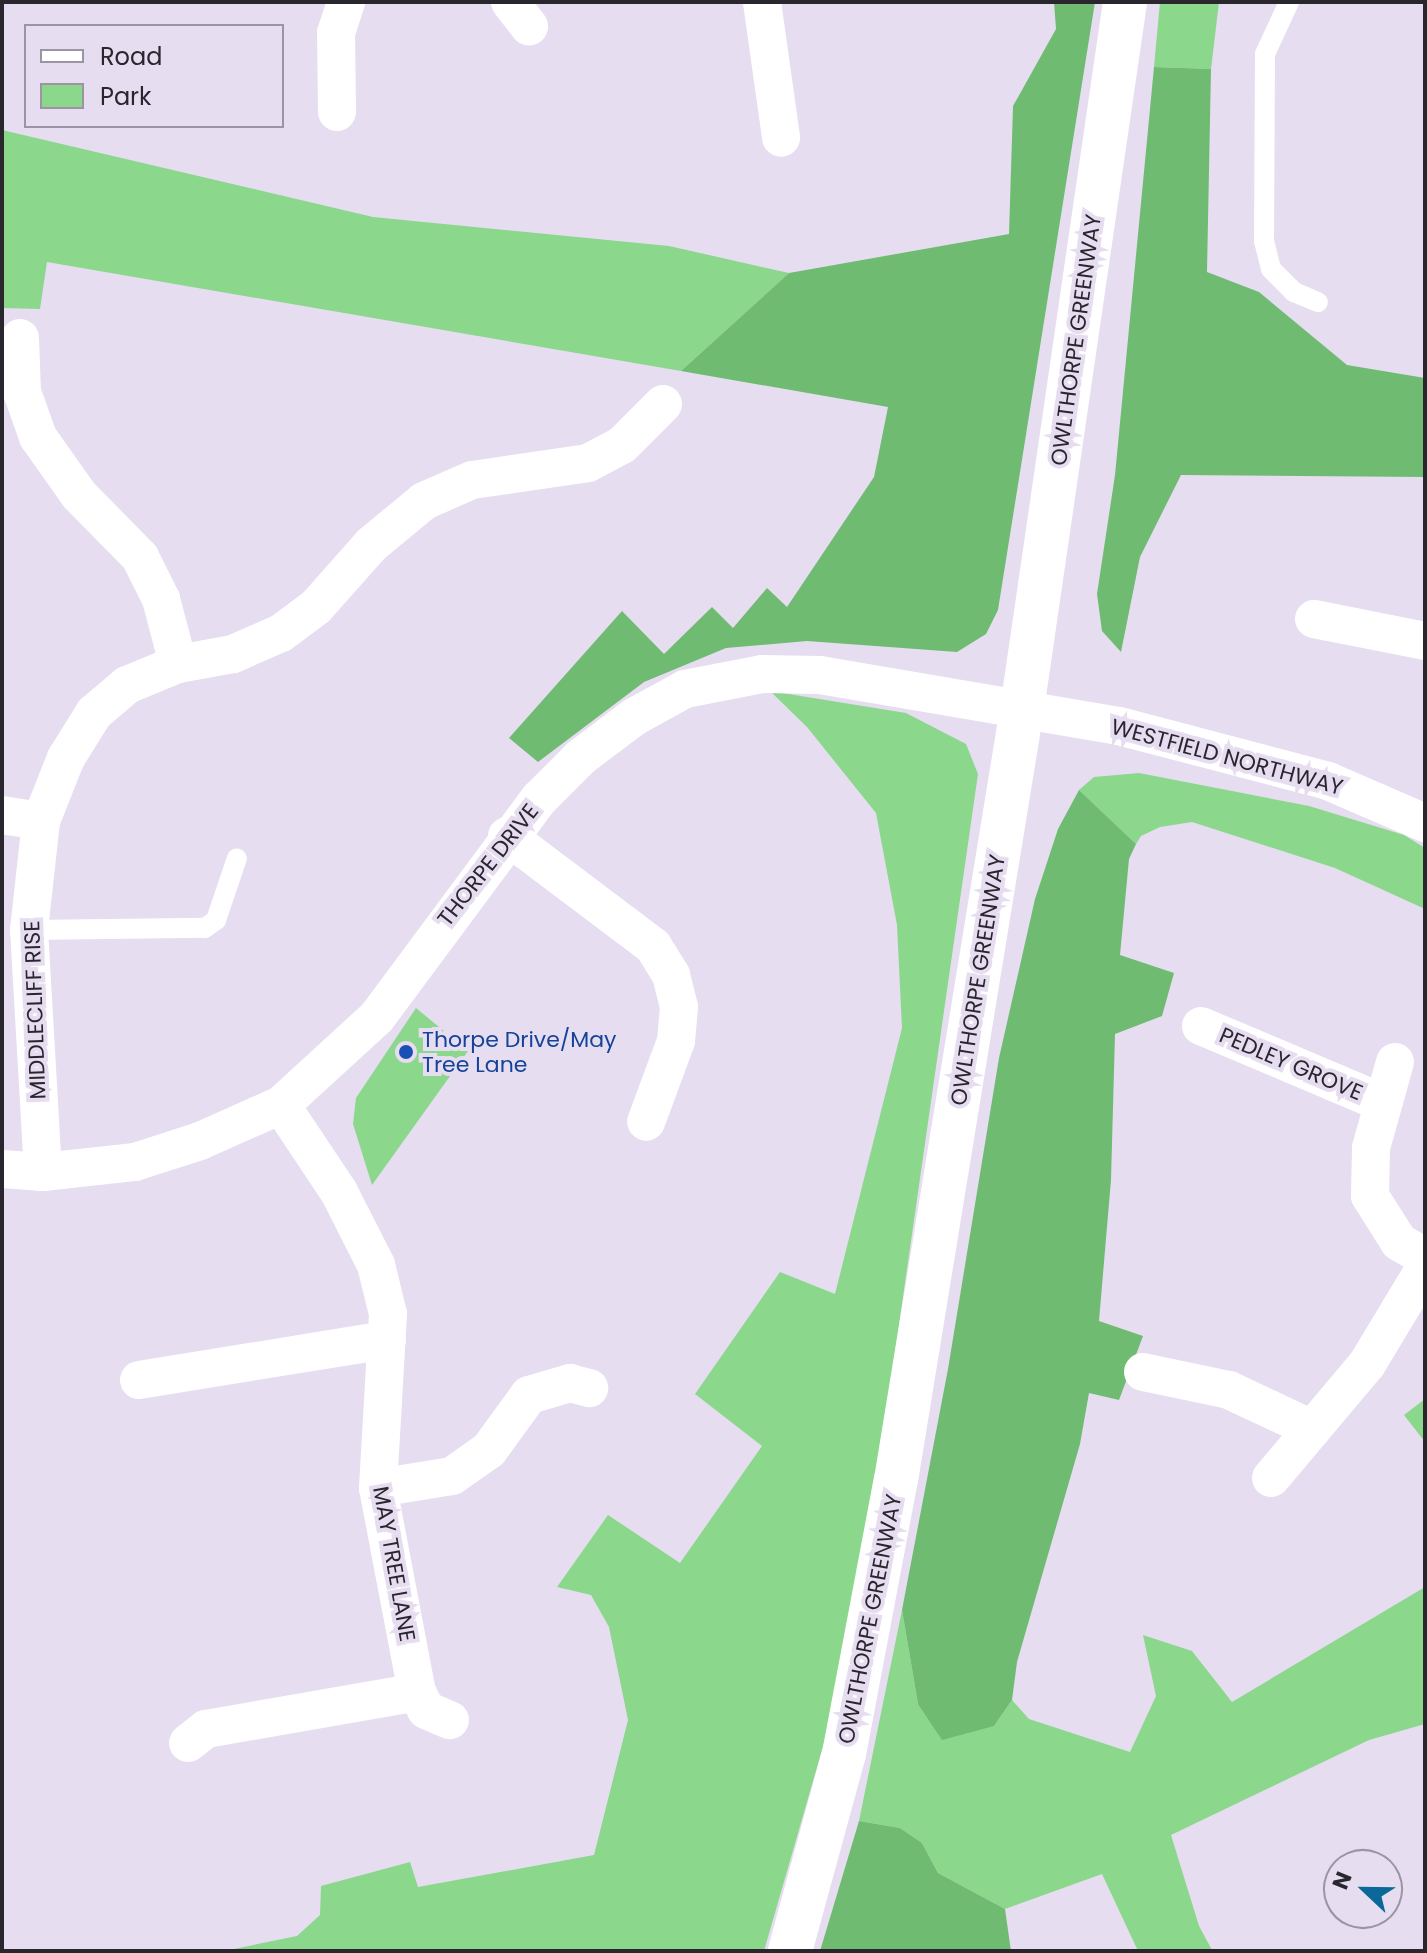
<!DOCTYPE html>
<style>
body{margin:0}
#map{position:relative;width:1427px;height:1953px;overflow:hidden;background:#e6ddf1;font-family:Poppins,sans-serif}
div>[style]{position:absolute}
.green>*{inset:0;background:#8bd78c}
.forest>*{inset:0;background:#6fbb71}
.lane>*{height:20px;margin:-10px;padding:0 10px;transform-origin:10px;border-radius:10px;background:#fff}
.street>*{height:38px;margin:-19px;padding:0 19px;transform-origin:19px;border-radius:19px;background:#fff}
.secondary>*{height:44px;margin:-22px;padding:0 22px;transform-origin:22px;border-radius:22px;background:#fff}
.dots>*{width:22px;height:22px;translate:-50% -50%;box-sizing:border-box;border:4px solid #e6ddf1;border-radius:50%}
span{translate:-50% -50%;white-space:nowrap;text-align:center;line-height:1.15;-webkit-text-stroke:8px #e6ddf1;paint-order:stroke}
.street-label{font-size:22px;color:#2a262e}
.transit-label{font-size:22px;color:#164399}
.left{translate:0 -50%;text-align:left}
.frame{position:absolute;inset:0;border:4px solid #2a262e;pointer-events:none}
.legend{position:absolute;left:24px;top:24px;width:260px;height:104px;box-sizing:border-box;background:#e6ddf1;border:2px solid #9b94a3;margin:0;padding:10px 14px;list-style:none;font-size:24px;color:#2a262e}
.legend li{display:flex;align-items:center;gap:16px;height:40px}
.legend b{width:40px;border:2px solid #9b94a3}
.north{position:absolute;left:1323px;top:1849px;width:80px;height:80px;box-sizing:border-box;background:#e6ddf1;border:2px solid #9b94a3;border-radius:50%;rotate:292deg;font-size:22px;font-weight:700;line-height:32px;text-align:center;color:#2a262e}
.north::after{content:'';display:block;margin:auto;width:28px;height:36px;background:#0c6898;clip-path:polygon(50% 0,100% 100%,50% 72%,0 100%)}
</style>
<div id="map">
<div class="green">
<i style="clip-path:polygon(1160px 2px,1219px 2px,1211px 69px,1154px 67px)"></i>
<i style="clip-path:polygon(2px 130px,373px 217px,669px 246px,789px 273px,681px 371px,47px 262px,40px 309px,2px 308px)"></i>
<i style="clip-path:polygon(770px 691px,906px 713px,966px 744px,978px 774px,871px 1520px,824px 1743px,764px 1951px,224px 1951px,297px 1936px,320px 1915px,321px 1886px,410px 1862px,418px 1887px,594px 1855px,628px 1720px,609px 1627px,591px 1595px,557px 1587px,608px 1515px,680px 1563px,762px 1446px,695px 1394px,780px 1272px,835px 1294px,902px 1028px,897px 925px,876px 813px,807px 727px)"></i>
<i style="clip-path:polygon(1139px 773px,1309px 806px,1404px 835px,1425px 848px,1425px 909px,1335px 868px,1192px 822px,1160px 827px,1141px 836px,1136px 844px,1079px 790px,1094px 777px)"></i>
<i style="clip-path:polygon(416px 1008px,468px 1051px,372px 1185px,353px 1124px,356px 1098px)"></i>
<i style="clip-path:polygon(1425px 1399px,1425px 1442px,1404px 1415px)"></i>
<i style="clip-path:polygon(1425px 1587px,1425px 1724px,1369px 1740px,1171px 1835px,1199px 1926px,1212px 1950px,1138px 1951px,1102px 1874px,1005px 1909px,938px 1873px,922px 1843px,900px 1828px,859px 1821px,902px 1610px,918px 1704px,994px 1726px,1012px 1700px,1029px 1719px,1130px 1752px,1156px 1696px,1143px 1635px,1192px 1651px,1232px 1702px)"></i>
</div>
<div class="forest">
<i style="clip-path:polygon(1054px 2px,1095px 2px,998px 610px,986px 634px,957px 652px,807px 641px,726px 648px,644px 682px,538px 762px,509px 738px,622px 611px,664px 654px,712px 607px,733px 628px,767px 588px,787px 607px,874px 477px,888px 407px,681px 371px,789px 273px,1009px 234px,1013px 106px,1056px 29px)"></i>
<i style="clip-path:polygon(1154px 67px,1211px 69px,1207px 272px,1259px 292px,1347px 365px,1425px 378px,1425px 477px,1181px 475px,1140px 557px,1121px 652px,1102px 631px,1097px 594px,1115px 475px)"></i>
<i style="clip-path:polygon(1079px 790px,1136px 844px,1129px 859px,1120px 955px,1174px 973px,1162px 1016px,1115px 1034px,1111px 1180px,1099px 1321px,1143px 1336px,1119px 1400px,1089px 1393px,1080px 1444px,1017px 1662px,1012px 1700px,994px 1726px,942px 1740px,918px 1704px,902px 1610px,948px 1369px,999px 1058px,1035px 899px,1058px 829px)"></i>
<i style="clip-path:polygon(859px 1821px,900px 1828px,922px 1843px,938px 1873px,1005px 1909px,1011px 1951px,820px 1951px)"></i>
</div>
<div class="lane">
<i style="left:1289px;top:2px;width:57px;rotate:114.8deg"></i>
<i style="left:1265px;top:54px;width:187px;rotate:90.3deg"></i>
<i style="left:1264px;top:241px;width:29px;rotate:76deg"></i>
<i style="left:1271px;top:269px;width:33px;rotate:45deg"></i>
<i style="left:1294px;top:292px;width:26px;rotate:23deg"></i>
<i style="left:29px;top:930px;width:176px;rotate:-0.7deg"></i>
<i style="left:205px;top:928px;width:14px;rotate:-36deg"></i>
<i style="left:216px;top:920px;width:65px;rotate:-71.3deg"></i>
</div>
<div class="street">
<i style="left:510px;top:2px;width:31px;rotate:52deg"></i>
<i style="left:762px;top:2px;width:137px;rotate:82deg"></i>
<i style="left:337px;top:112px;width:79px;rotate:-90.7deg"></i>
<i style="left:336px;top:33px;width:33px;rotate:-72deg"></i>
<i style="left:20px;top:338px;width:54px;rotate:87.9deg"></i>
<i style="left:22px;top:392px;width:48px;rotate:70.4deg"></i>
<i style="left:38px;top:437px;width:71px;rotate:54.7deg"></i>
<i style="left:79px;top:495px;width:87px;rotate:45.5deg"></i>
<i style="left:140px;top:557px;width:47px;rotate:63.4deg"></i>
<i style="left:161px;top:599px;width:67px;rotate:75.3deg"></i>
<i style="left:1314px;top:619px;width:113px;rotate:11.2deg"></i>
<i style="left:2px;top:815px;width:39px;rotate:9deg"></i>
<i style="left:507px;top:836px;width:183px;rotate:37deg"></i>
<i style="left:653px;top:946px;width:34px;rotate:58deg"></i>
<i style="left:671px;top:975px;width:33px;rotate:76deg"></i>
<i style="left:679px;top:1007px;width:34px;rotate:95deg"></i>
<i style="left:676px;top:1041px;width:86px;rotate:110.3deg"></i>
<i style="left:1201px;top:1026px;width:195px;rotate:22.9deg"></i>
<i style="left:1395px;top:1062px;width:89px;rotate:105.6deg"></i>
<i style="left:1371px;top:1148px;width:48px;rotate:91.2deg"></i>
<i style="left:1370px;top:1196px;width:54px;rotate:57.8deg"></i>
<i style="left:1399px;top:1242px;width:30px;rotate:30deg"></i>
<i style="left:281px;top:1105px;width:105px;rotate:56.3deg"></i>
<i style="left:339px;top:1192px;width:82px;rotate:63.1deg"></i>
<i style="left:376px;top:1265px;width:50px;rotate:76.2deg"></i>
<i style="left:388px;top:1314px;width:174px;rotate:93.3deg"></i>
<i style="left:378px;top:1488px;width:208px;rotate:79.2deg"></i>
<i style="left:417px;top:1692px;width:20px;rotate:63deg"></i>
<i style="left:426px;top:1710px;width:26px;rotate:23deg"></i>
<i style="left:2px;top:1169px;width:41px;rotate:4.2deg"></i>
<i style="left:43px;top:1172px;width:93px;rotate:-6.2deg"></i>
<i style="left:135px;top:1162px;width:68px;rotate:-17.9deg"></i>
<i style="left:200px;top:1141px;width:89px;rotate:-24deg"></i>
<i style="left:281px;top:1105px;width:130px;rotate:-42.5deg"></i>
<i style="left:377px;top:1017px;width:272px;rotate:-53.4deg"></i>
<i style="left:539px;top:799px;width:59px;rotate:-45deg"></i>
<i style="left:581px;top:757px;width:66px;rotate:-37deg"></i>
<i style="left:634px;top:717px;width:58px;rotate:-28.8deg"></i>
<i style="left:685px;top:689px;width:78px;rotate:-11deg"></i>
<i style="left:762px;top:674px;width:58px;rotate:1deg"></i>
<i style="left:820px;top:675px;width:303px;rotate:9.7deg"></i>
<i style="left:1119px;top:726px;width:216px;rotate:14.7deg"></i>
<i style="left:1328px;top:781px;width:106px;rotate:23.4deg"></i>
<i style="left:43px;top:1172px;width:242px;rotate:-93.3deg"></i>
<i style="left:29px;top:930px;width:110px;rotate:-83.7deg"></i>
<i style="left:41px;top:821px;width:68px;rotate:-68.4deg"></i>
<i style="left:66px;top:758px;width:53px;rotate:-58.1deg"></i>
<i style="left:94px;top:713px;width:43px;rotate:-40.3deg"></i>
<i style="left:127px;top:685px;width:55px;rotate:-22.4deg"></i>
<i style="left:178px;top:664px;width:56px;rotate:-10.3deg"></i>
<i style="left:233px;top:654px;width:52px;rotate:-23.6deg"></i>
<i style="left:281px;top:633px;width:44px;rotate:-36.6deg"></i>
<i style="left:316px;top:607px;width:84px;rotate:-48.4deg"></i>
<i style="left:372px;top:544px;width:67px;rotate:-39.6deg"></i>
<i style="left:424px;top:501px;width:52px;rotate:-23.6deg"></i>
<i style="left:472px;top:480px;width:117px;rotate:-8.3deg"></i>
<i style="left:588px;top:463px;width:38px;rotate:-28deg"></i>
<i style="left:622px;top:445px;width:58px;rotate:-45deg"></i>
<i style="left:1143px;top:1372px;width:88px;rotate:11.8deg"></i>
<i style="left:1229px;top:1390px;width:92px;rotate:25.2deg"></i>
<i style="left:139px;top:1380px;width:251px;rotate:-9.2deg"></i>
<i style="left:1271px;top:1478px;width:149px;rotate:-49.9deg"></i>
<i style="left:1367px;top:1364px;width:112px;rotate:-58.9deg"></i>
<i style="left:378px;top:1488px;width:75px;rotate:-9.2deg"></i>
<i style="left:452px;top:1476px;width:45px;rotate:-35.1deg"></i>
<i style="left:489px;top:1450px;width:68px;rotate:-54deg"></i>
<i style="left:529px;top:1395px;width:43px;rotate:-16.3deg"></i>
<i style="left:570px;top:1383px;width:20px;rotate:15deg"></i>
<i style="left:188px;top:1743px;width:23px;rotate:-38deg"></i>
<i style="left:206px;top:1729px;width:214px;rotate:-9.9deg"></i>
</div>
<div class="secondary">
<i style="left:790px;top:1951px;width:204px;rotate:-74.7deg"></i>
<i style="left:844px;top:1754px;width:279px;rotate:-79.3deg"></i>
<i style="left:896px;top:1480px;width:781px;rotate:-80.72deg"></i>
<i style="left:1022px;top:709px;width:714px;rotate:-81.71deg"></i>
</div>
<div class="dots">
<i style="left:406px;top:1052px;background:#1a4fb4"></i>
</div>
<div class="street-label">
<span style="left:1076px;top:340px;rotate:-82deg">OWLTHORPE GREENWAY</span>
<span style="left:1227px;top:757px;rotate:15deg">WESTFIELD NORTHWAY</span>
<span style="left:488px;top:865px;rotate:-52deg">THORPE DRIVE</span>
<span style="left:978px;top:980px;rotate:-81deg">OWLTHORPE GREENWAY</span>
<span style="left:35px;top:1010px;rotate:-92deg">MIDDLECLIFF RISE</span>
<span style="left:1291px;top:1064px;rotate:23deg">PEDLEY GROVE</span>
<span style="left:394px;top:1564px;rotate:80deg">MAY TREE LANE</span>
<span style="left:870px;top:1619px;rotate:-79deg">OWLTHORPE GREENWAY</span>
</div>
<div class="transit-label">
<span class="left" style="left:422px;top:1052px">Thorpe Drive/May<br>Tree Lane</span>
</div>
<div class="frame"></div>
<ul class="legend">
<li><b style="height:10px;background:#fff"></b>Road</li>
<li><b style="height:22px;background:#8bd78c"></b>Park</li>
</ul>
<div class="north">N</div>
</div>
